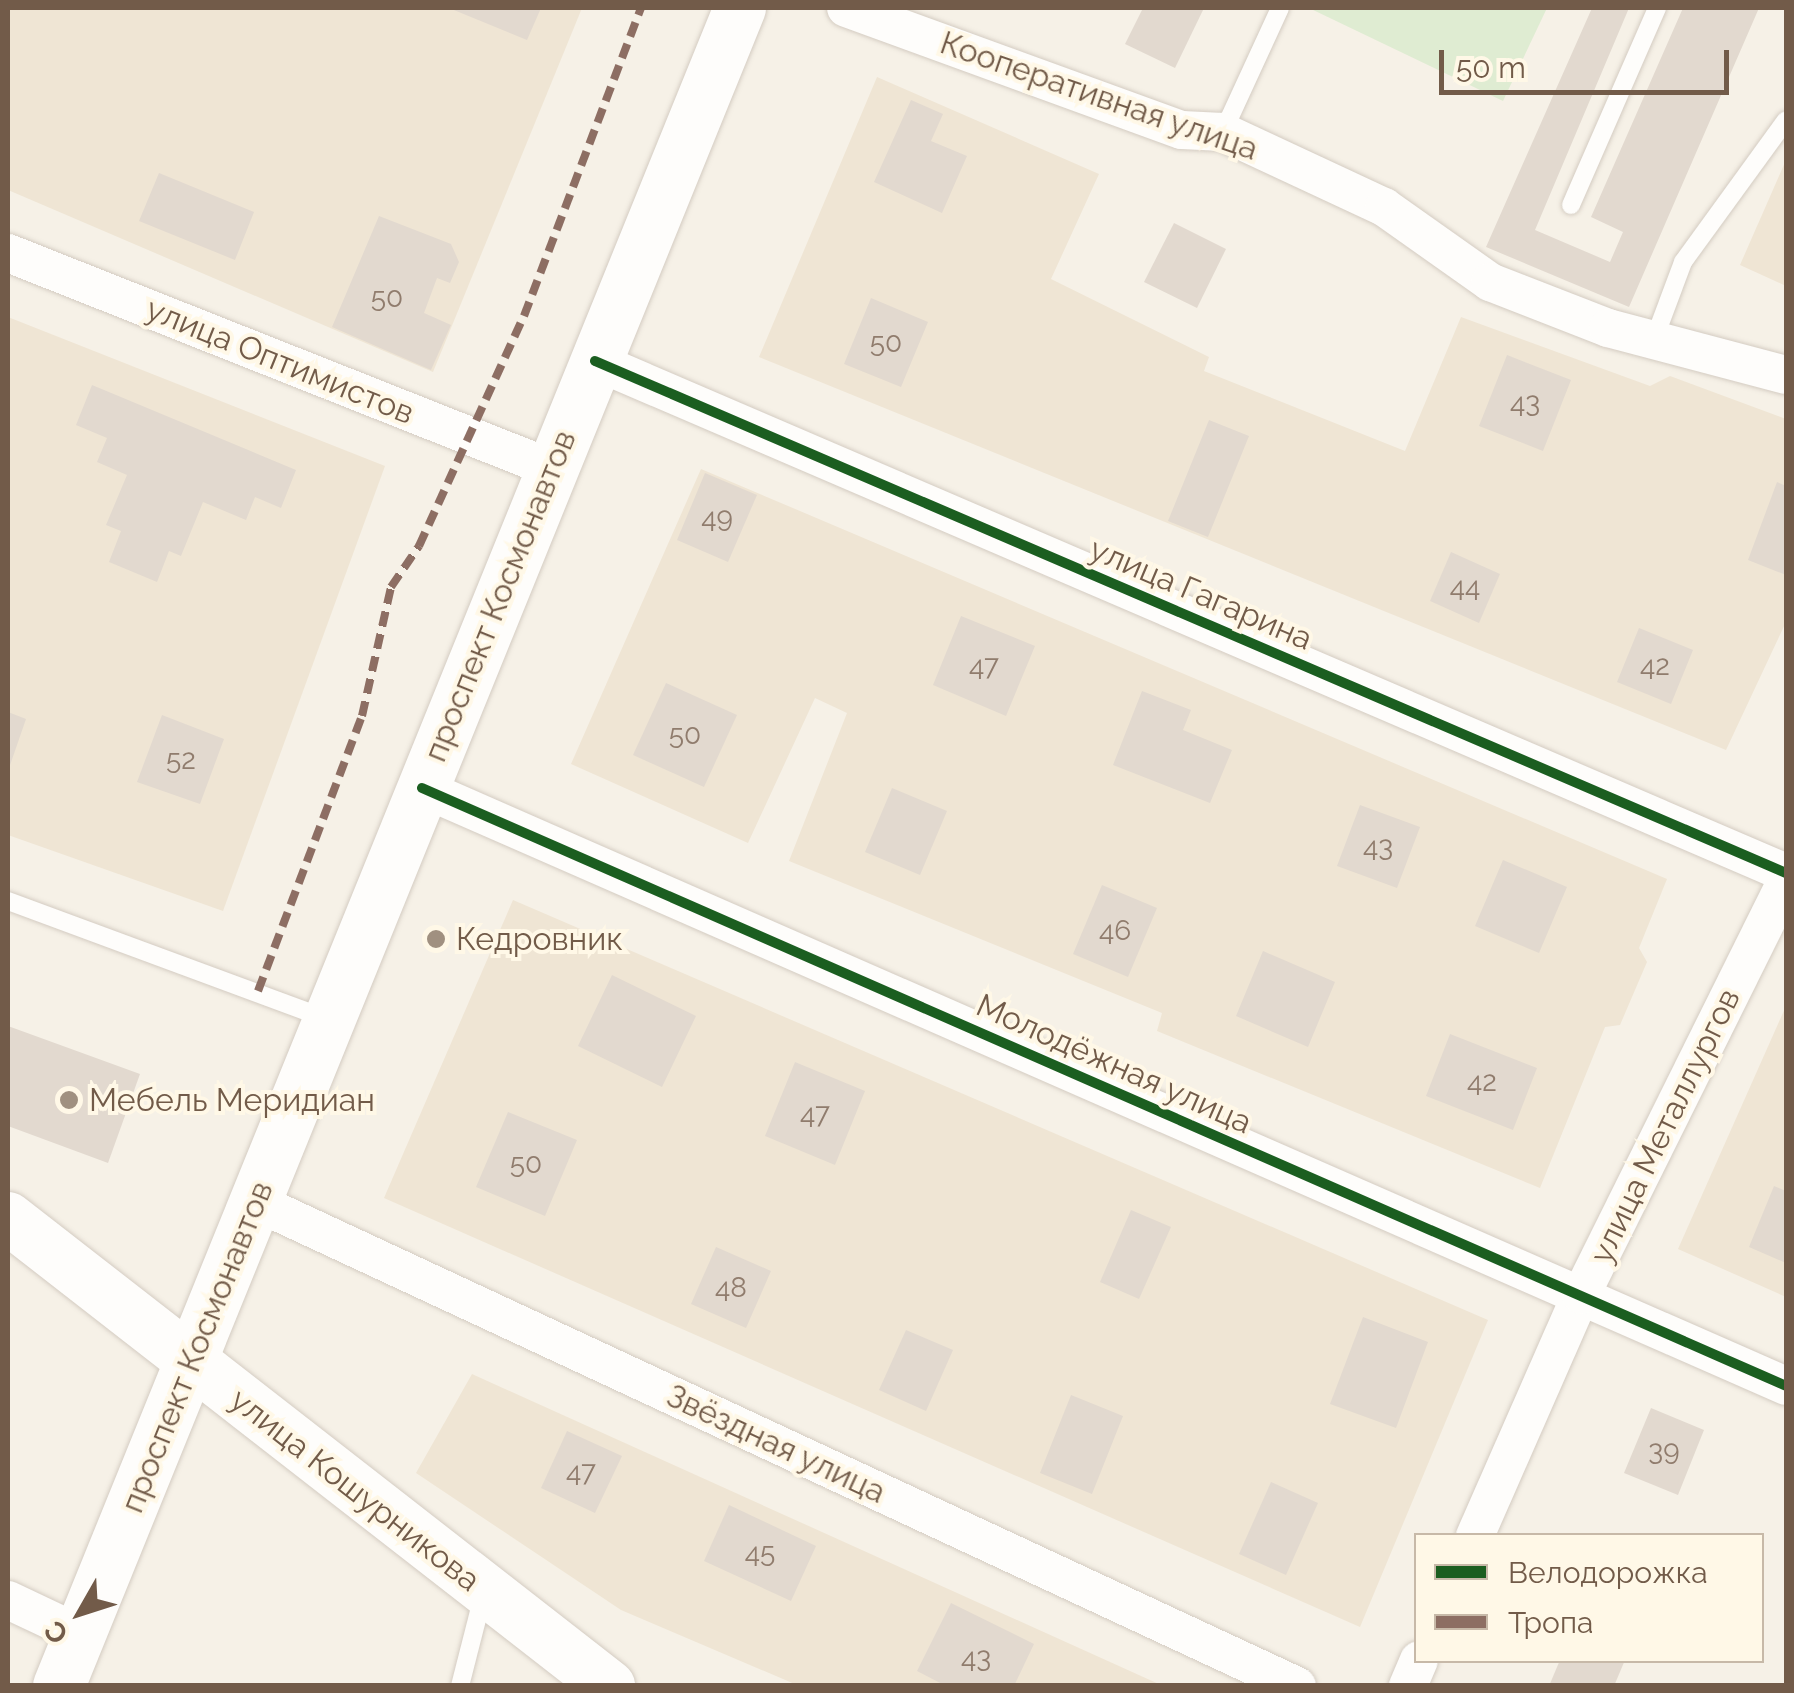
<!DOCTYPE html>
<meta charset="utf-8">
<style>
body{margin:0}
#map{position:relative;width:1794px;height:1693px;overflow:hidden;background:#f6f1e7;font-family:Raleway,sans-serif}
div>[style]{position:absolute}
.residential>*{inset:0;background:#efe5d4}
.green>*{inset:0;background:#dfecd2}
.building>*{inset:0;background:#e2d9cf}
.roads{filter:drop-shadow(0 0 2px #d4ccc2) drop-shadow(0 0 2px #d4ccc2)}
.service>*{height:18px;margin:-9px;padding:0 9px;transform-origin:9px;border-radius:9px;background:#fefdfb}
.minor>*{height:38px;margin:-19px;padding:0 19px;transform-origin:19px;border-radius:19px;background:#fefdfb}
.secondary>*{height:52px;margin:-26px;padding:0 26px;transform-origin:26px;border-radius:26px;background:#fefdfb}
.quiet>*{height:8px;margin-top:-4px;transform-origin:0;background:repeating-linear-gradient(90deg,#8d6e63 0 15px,transparent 0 23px)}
.cycleway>*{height:10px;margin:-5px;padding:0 5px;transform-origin:5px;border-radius:5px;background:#1b5e20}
.dots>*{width:28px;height:28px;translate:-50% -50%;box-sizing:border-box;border:5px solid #fff8e7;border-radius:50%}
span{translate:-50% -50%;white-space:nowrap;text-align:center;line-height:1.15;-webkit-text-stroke:8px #fff8e7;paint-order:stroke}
.number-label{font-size:28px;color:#907c6d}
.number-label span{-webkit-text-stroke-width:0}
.street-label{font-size:32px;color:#725b49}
.poi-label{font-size:32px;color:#725b49}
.left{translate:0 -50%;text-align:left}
.frame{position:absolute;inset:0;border:10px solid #725b49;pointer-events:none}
.legend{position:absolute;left:1414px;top:1533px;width:350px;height:130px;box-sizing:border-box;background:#fff8e7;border:2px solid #c7b9a8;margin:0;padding:12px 18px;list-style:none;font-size:30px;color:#725b49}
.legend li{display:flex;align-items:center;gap:20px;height:50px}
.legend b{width:50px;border:2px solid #c7b9a8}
.north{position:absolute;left:30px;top:1563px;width:100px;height:100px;-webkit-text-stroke:8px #fff8e7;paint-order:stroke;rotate:231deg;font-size:28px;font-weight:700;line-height:40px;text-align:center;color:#725b49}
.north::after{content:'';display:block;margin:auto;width:35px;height:45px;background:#725b49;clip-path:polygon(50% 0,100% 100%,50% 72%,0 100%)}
.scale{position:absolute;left:1439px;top:50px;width:290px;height:45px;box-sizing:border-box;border:5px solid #725b49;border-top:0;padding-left:12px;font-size:30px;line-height:35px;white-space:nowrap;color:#725b49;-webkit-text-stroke:8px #fff8e7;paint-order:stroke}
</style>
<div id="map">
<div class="residential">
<i style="clip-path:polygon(8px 8px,582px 8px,433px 372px,8px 190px)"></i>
<i style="clip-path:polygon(877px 77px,1099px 174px,1051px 279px,1209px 357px,1204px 371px,1405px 451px,1461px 317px,1650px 386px,1670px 376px,1786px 419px,1786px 622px,1726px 750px,759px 357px)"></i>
<i style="clip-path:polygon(1786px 160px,1786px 286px,1740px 265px)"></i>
<i style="clip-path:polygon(8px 317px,385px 466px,223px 911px,8px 835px)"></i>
<i style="clip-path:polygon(701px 469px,1667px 879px,1639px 948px,1647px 962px,1620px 1025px,1605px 1027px,1540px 1188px,1157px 1031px,1162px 1013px,789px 861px,847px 713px,815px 698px,748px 843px,571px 764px)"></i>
<i style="clip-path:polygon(513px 900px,1488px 1320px,1360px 1627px,384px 1198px)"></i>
<i style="clip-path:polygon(1786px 1006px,1786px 1297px,1678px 1249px)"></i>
<i style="clip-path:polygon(472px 1374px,1161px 1685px,797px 1685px,621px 1610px,416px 1473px)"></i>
</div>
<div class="green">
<i style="clip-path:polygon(1309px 8px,1547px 8px,1503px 101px)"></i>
</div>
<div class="building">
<i style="clip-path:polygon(449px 8px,541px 8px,527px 40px)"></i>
<i style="clip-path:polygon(1143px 8px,1204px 8px,1175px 68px,1125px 44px)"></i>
<i style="clip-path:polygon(1592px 8px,1629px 8px,1535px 230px,1610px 262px,1623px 232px,1591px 217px,1683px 8px,1759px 8px,1629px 307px,1486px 247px)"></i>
<i style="clip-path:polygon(911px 100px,943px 114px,931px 141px,967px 156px,942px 213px,874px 182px)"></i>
<i style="clip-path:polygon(159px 173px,254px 212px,235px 260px,139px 221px)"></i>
<i style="clip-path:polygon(379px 216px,451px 244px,459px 262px,450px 283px,437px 278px,424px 313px,451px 325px,431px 370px,332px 327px)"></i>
<i style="clip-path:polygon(1174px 223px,1226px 249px,1197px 308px,1144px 282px)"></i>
<i style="clip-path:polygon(871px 298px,928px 322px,901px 387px,844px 364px)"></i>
<i style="clip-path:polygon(1507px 355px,1571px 380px,1543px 451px,1479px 426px)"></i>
<i style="clip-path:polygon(92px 385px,296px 470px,281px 508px,255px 497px,246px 520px,203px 502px,181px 556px,169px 551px,157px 582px,109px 562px,121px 531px,106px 525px,127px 475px,97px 462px,107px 438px,76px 425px)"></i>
<i style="clip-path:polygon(1209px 420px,1249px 436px,1208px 537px,1168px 521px)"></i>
<i style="clip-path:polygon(705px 473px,757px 495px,728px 562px,677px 540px)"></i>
<i style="clip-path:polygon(1777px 482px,1786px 486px,1786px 575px,1748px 560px)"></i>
<i style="clip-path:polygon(1451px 552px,1500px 574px,1479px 623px,1430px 601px)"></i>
<i style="clip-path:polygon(961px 616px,1035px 646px,1006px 716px,933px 685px)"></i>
<i style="clip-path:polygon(1639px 628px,1693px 650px,1671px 704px,1617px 682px)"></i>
<i style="clip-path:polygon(666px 683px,737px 715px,704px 787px,633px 755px)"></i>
<i style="clip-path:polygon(1142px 691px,1191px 710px,1183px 730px,1232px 750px,1210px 803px,1113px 765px)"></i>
<i style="clip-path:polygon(8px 712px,26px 719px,8px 771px)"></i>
<i style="clip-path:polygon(162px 715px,224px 739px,200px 804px,137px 782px)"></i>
<i style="clip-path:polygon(892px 788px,947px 811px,920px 875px,865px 852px)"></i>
<i style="clip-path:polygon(1360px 805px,1420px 827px,1397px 888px,1337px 866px)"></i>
<i style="clip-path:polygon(1503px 860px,1567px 887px,1539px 953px,1475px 926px)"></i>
<i style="clip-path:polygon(1102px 885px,1157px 908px,1128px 977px,1073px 954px)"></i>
<i style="clip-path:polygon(1263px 951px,1335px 982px,1308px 1047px,1236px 1016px)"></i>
<i style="clip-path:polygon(612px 975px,696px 1016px,662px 1087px,578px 1046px)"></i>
<i style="clip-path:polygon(8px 1026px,140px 1074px,108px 1163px,8px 1126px)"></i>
<i style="clip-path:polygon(1450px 1034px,1537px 1068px,1513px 1130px,1426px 1096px)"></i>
<i style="clip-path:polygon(795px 1062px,865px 1091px,835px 1165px,765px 1136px)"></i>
<i style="clip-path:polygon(508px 1112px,577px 1140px,545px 1216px,476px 1187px)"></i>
<i style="clip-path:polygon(1774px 1186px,1786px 1191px,1786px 1263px,1749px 1247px)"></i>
<i style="clip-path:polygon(1131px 1210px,1171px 1227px,1139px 1299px,1100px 1282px)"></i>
<i style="clip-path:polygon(716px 1247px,771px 1271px,746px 1328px,691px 1304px)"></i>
<i style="clip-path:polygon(1363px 1317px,1428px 1342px,1396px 1428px,1330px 1404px)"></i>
<i style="clip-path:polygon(906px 1330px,953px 1350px,926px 1411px,879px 1390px)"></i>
<i style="clip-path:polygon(1071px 1395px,1123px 1416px,1092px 1494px,1040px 1473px)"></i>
<i style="clip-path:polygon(1651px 1408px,1704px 1430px,1678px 1495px,1624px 1473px)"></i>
<i style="clip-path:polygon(567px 1431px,622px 1456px,595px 1513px,541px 1488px)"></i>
<i style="clip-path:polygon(1271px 1482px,1318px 1503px,1286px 1575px,1239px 1554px)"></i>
<i style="clip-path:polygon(729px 1505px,816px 1546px,791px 1601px,704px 1561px)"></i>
<i style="clip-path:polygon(951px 1603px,1034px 1644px,1014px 1686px,946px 1686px,917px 1671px)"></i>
<i style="clip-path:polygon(1560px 1660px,1625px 1660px,1614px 1686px,1549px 1686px)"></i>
</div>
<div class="roads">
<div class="service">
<i style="left:1223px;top:132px;width:136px;rotate:-65.3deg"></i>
<i style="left:1571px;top:205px;width:215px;rotate:-66.4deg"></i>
<i style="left:1655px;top:337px;width:80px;rotate:-69.5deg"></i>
<i style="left:1683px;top:262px;width:175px;rotate:-54deg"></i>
<i style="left:8px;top:901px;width:337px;rotate:20.3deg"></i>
<i style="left:460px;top:1686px;width:93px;rotate:-75.7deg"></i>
</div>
<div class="minor">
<i style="left:846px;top:8px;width:357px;rotate:20deg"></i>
<i style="left:1182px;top:130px;width:41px;rotate:2.8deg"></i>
<i style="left:1223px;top:132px;width:178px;rotate:25deg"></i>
<i style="left:1384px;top:207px;width:130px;rotate:35.3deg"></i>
<i style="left:1490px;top:282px;width:127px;rotate:21.3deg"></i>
<i style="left:1608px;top:328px;width:184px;rotate:14.8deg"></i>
<i style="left:8px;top:253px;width:586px;rotate:21.62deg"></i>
<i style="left:595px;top:361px;width:1296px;rotate:23.26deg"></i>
<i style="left:422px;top:788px;width:1489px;rotate:23.67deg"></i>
<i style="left:256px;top:1202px;width:1148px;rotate:24.94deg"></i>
<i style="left:1475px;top:1536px;width:263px;rotate:-66.3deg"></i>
<i style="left:1581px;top:1295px;width:461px;rotate:-63.6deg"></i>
<i style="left:8px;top:1600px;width:80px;rotate:25.3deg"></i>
<i style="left:1408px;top:1686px;width:28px;rotate:-67deg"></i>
</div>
<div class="secondary">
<i style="left:8px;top:1218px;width:762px;rotate:37.91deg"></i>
<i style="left:59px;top:1686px;width:1811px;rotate:-67.91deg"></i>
</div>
</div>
<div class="quiet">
<i style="left:258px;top:991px;width:294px;rotate:-69.3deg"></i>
<i style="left:362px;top:716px;width:132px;rotate:-77.3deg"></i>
<i style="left:391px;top:587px;width:50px;rotate:-55.7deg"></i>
<i style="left:419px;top:546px;width:253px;rotate:-65.5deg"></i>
<i style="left:524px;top:316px;width:329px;rotate:-69.2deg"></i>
</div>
<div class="cycleway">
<i style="left:595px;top:361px;width:1296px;rotate:23.26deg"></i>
<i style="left:422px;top:788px;width:1489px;rotate:23.67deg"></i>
</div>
<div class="dots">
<i style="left:436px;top:939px;background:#a09080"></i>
<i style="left:69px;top:1100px;background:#a09080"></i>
</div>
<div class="number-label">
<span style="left:387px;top:298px">50</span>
<span style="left:886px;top:343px">50</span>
<span style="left:1525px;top:403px">43</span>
<span style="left:717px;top:518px">49</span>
<span style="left:1465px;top:587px">44</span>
<span style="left:984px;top:666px">47</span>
<span style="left:1655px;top:666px">42</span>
<span style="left:685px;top:735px">50</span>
<span style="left:181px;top:760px">52</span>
<span style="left:1378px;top:847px">43</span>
<span style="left:1115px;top:931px">46</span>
<span style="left:1482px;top:1082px">42</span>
<span style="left:815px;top:1114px">47</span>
<span style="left:526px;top:1164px">50</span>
<span style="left:731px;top:1288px">48</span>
<span style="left:1664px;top:1451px">39</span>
<span style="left:581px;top:1472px">47</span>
<span style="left:760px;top:1553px">45</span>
<span style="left:976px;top:1658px">43</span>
</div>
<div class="street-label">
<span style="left:1099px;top:96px;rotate:19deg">Кооперативная улица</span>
<span style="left:280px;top:361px;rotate:22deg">улица Оптимистов</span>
<span style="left:1201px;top:594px;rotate:23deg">улица Гагарина</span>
<span style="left:500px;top:596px;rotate:-68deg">проспект Космонавтов</span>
<span style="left:1114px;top:1064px;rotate:24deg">Молодёжная улица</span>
<span style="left:1665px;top:1126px;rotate:-64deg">улица Металлургов</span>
<span style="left:197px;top:1347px;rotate:-68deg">проспект Космонавтов</span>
<span style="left:776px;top:1444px;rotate:25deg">Звёздная улица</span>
<span style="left:355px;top:1490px;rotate:38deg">улица Кошурникова</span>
</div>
<div class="poi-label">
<span class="left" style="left:456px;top:939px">Кедровник</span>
<span class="left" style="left:89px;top:1100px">Мебель Меридиан</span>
</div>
<div class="frame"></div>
<ul class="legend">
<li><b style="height:12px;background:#1b5e20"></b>Велодорожка</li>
<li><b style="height:12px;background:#8d6e63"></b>Тропа</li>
</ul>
<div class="north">С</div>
<div class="scale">50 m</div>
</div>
